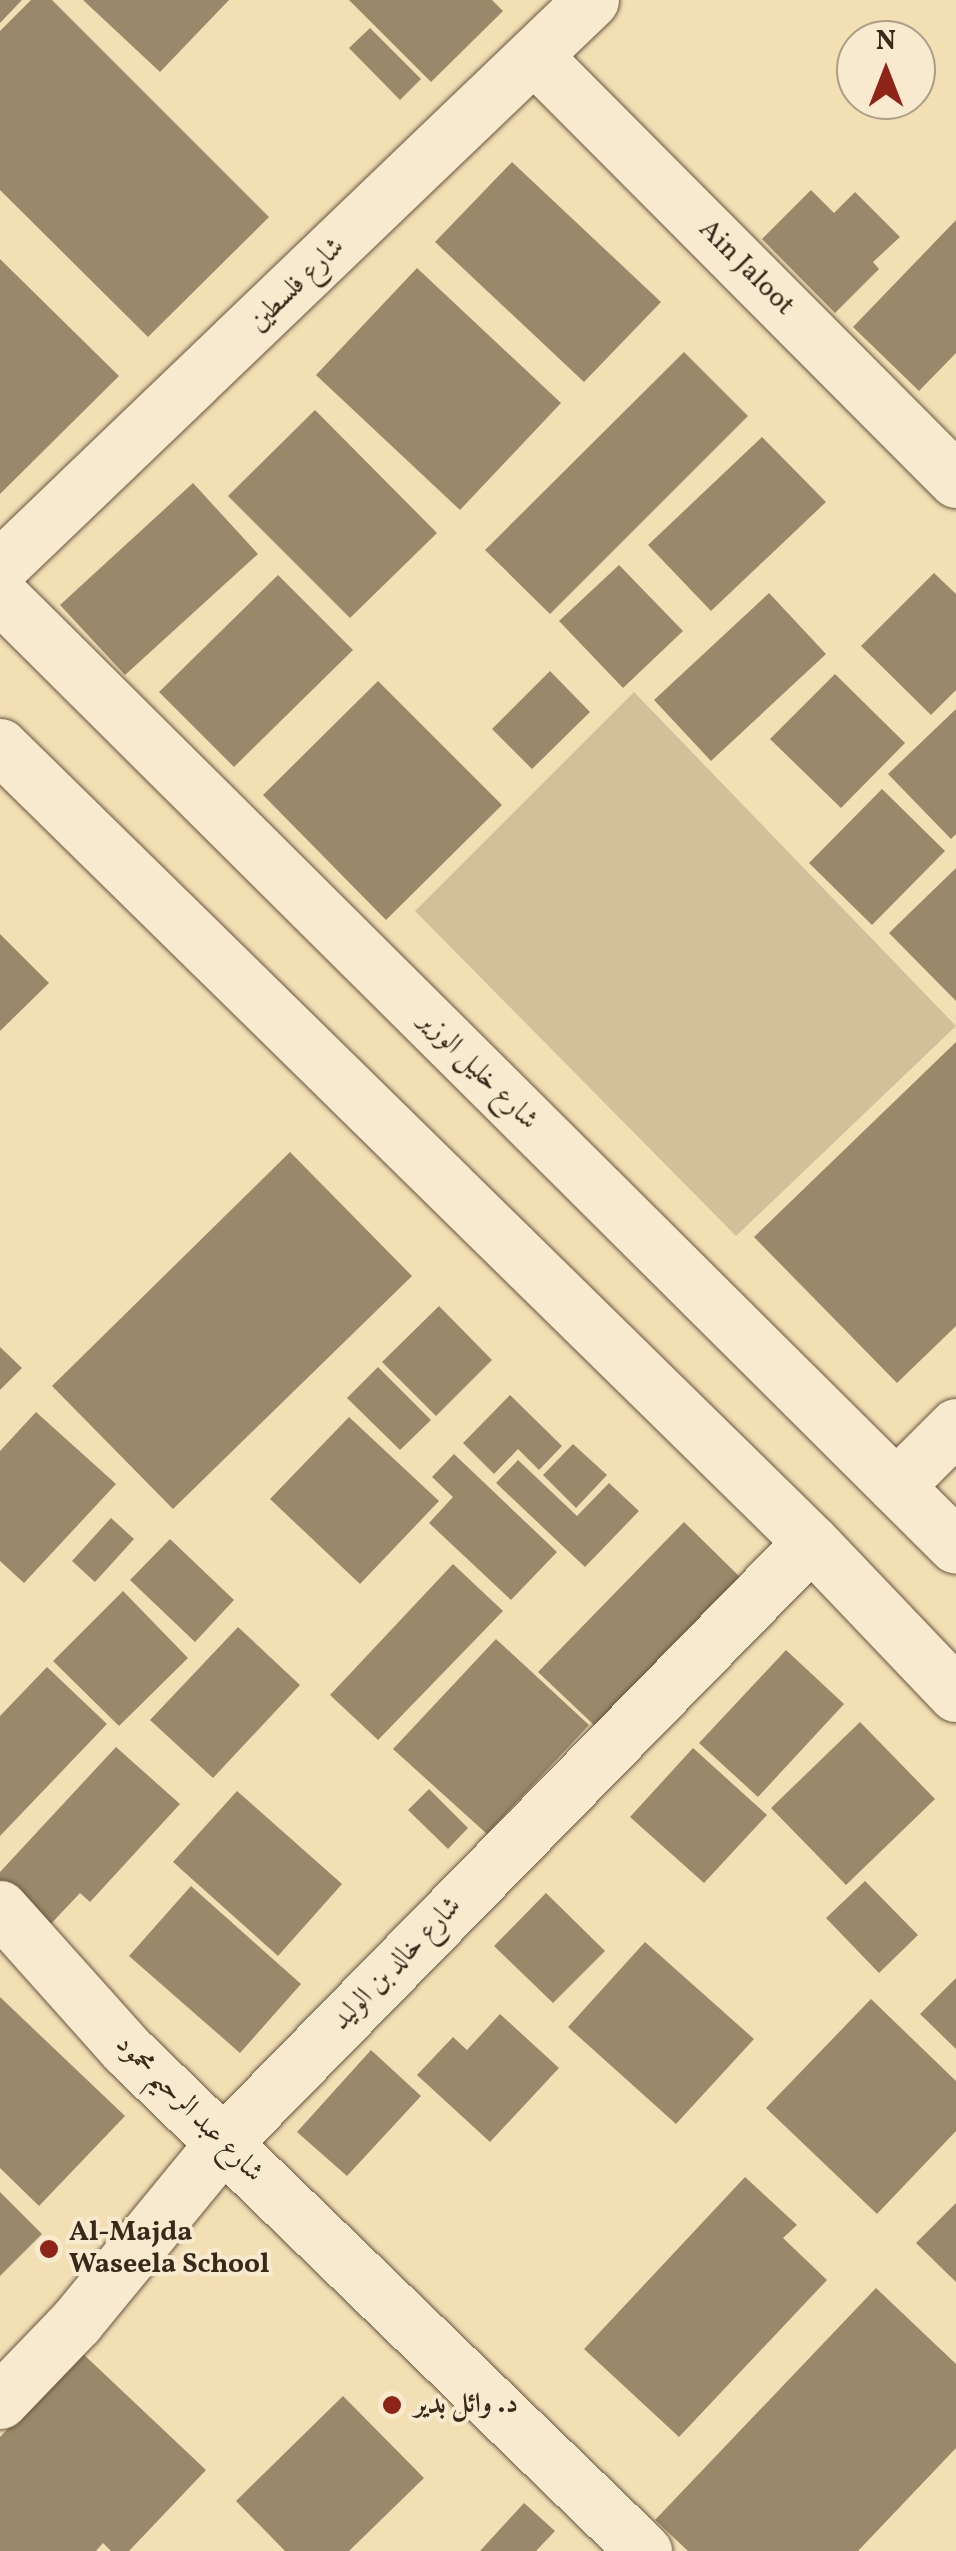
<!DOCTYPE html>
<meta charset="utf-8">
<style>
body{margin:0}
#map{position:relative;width:956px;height:2551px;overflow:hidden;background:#f3dfb4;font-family:Vollkorn,Amiri,serif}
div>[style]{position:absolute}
.green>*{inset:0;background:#d3c09a}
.building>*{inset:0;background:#9a886a}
.roads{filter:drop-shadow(0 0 2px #685640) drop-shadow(0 0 2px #685640)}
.minor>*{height:55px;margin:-27.5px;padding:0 27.5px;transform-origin:27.5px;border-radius:27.5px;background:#f7eace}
.dots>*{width:28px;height:28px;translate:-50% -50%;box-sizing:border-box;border:5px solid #f7eace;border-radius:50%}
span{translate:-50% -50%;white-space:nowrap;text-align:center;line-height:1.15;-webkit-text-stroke:8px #f7eace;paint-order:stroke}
.street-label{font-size:28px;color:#39291a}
.poi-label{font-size:28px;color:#39291a;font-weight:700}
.left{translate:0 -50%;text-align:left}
.north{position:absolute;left:836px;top:20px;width:100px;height:100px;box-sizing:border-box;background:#f7eace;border:2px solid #ab9d86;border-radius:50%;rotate:0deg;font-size:28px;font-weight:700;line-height:40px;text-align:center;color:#39291a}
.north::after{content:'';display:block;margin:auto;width:35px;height:45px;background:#8f2418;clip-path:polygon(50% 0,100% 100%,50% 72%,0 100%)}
</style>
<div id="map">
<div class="green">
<i style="clip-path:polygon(634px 692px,956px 1026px,736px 1236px,415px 911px)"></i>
</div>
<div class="building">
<i style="clip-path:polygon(0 0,22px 0,0 23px)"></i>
<i style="clip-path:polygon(31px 0,52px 0,269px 217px,148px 337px,0 190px,0 31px)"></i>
<i style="clip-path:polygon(83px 0,229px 0,160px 72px)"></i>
<i style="clip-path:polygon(349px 0,492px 0,503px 11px,431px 82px)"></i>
<i style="clip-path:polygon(370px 28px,421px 79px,400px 100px,349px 48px)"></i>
<i style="clip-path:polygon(512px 162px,661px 302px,584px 382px,435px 242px)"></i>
<i style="clip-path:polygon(811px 190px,834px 213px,855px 192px,900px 237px,873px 262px,879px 269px,835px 313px,762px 239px)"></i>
<i style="clip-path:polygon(956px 220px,956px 353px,919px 391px,853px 327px)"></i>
<i style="clip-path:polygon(0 259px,119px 376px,0 494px)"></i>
<i style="clip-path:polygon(417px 268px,561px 403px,460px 510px,316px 375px)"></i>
<i style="clip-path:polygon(684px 352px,748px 416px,550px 614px,485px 550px)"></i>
<i style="clip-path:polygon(315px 410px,437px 533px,350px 618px,228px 496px)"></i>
<i style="clip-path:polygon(762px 437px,826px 502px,711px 611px,648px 545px)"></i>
<i style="clip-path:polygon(193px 483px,258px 554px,125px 675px,60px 605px)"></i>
<i style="clip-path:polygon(619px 565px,683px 631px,623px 688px,559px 621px)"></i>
<i style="clip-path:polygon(934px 573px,956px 594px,956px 690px,931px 715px,861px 646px)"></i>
<i style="clip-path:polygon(278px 575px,353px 650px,234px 767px,159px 692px)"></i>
<i style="clip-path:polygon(769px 593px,826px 654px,711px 761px,654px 700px)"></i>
<i style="clip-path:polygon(550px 671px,590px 712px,532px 769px,492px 729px)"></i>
<i style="clip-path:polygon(835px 674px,905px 743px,841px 808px,770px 739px)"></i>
<i style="clip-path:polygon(378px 681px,502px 805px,386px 920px,263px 795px)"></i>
<i style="clip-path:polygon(956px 709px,956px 834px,951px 839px,888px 774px)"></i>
<i style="clip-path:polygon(882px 789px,945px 851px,872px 925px,809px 863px)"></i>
<i style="clip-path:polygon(956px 868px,956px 1001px,889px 933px)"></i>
<i style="clip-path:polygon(0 934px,49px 983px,0 1031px)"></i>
<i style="clip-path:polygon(956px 1042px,956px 1326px,897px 1383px,754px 1237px)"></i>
<i style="clip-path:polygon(290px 1152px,412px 1276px,173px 1509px,52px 1386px)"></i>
<i style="clip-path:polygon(439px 1306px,492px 1360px,436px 1416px,382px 1362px)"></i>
<i style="clip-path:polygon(0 1347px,22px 1368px,0 1390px)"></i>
<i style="clip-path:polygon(378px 1367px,431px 1420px,400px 1450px,347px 1398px)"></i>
<i style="clip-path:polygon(510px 1395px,562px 1446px,539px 1470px,518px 1449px,494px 1474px,463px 1443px)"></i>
<i style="clip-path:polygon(36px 1412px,116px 1484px,24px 1583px,0 1561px,0 1451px)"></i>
<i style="clip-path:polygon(349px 1417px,439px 1501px,360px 1584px,270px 1499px)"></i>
<i style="clip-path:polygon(573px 1444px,607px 1475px,576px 1508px,543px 1475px)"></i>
<i style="clip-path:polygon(454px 1454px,557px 1552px,511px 1600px,429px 1523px,453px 1497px,432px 1477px)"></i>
<i style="clip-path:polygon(518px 1460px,577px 1516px,609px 1483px,639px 1511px,585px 1567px,496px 1483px)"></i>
<i style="clip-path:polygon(111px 1518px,134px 1539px,95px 1582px,72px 1561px)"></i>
<i style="clip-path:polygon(684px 1522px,740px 1577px,595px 1726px,538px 1672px)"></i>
<i style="clip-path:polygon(170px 1539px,234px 1600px,195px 1642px,130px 1580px)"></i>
<i style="clip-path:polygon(453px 1564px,503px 1611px,378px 1740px,330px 1695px)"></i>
<i style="clip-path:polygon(123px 1591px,188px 1658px,119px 1726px,53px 1661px)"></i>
<i style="clip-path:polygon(238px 1627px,300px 1685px,213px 1778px,150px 1720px)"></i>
<i style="clip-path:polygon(496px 1639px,589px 1725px,487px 1834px,393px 1749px)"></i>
<i style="clip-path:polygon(786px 1650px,844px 1704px,758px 1797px,699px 1743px)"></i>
<i style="clip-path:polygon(47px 1667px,107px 1724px,0 1836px,0 1716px)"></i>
<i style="clip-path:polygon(860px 1722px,935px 1799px,846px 1885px,771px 1808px)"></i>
<i style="clip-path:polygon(116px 1747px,180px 1804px,90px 1902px,80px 1893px,47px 1928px,0 1885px,0 1872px)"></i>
<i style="clip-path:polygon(693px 1748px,767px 1815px,704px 1883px,630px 1817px)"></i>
<i style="clip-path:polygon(429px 1789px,468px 1828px,448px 1849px,408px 1810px)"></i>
<i style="clip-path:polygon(237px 1791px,342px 1884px,278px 1956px,173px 1862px)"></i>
<i style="clip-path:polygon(865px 1881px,918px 1935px,879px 1973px,826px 1918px)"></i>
<i style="clip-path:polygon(191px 1886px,301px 1984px,240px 2053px,129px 1956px)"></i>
<i style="clip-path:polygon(546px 1893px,605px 1951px,553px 2003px,494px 1946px)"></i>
<i style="clip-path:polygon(645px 1942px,754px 2039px,676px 2124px,568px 2027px)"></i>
<i style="clip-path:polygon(956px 1978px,956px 2049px,920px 2014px)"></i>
<i style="clip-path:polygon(0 1997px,125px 2116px,39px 2206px,0 2168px)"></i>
<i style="clip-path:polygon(871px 1999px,956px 2081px,956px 2131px,877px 2214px,766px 2108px)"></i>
<i style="clip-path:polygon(500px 2014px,559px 2068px,490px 2142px,417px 2075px,453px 2037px,467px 2050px)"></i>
<i style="clip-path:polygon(371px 2050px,421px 2096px,347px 2176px,297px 2132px)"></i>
<i style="clip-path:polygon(745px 2177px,797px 2225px,783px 2238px,827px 2280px,679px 2437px,584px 2349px)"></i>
<i style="clip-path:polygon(0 2192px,42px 2234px,0 2276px)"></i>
<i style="clip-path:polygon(956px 2203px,956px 2282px,916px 2243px)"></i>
<i style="clip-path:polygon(876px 2288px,956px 2364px,956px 2448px,858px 2551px,688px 2551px,655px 2520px)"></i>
<i style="clip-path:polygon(81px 2352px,206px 2470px,129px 2551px,111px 2551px,103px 2543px,96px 2551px,0 2551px,0 2437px)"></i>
<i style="clip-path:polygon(343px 2396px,424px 2478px,349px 2551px,285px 2551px,236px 2501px)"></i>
<i style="clip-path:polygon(524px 2503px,555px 2531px,536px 2551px,480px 2551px)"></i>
</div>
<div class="roads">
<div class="minor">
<i style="left:535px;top:57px;width:597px;rotate:45.14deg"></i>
<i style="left:0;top:567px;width:819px;rotate:-43.81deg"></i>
<i style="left:0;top:595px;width:1348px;rotate:44.85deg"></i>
<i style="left:0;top:746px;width:1136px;rotate:44.47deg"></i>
<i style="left:811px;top:1542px;width:210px;rotate:46.4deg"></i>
<i style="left:896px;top:1486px;width:85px;rotate:-45deg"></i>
<i style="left:0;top:1908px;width:191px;rotate:48.2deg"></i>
<i style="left:127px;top:2050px;width:720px;rotate:44.1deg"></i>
<i style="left:0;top:2401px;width:110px;rotate:-46.1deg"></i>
<i style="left:76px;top:2322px;width:230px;rotate:-50.6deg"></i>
<i style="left:222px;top:2144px;width:842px;rotate:-45.63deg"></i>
</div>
</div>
<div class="dots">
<i style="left:49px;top:2249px;background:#8f2418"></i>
<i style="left:392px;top:2405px;background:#8f2418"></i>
</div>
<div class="street-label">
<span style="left:746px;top:268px;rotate:45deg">Ain Jaloot</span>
<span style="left:297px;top:285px;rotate:-44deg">شارع فلسطين</span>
<span style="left:478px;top:1071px;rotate:45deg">شارع خليل الوزير</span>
<span style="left:397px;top:1964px;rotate:-46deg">شارع خالد بن الوليد</span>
<span style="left:189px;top:2109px;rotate:45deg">شارع عبد الرحيم محمود</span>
</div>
<div class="poi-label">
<span class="left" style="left:69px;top:2249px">Al-Majda<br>Waseela School</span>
<span class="left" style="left:414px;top:2405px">د. وائل بدير</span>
</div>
<div class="north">N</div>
</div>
